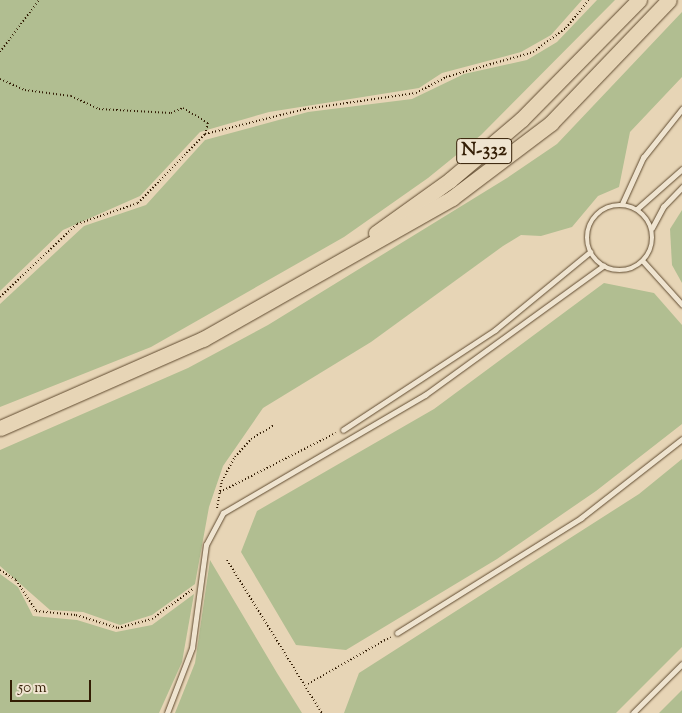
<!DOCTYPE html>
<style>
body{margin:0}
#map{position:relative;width:682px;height:713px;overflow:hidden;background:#e7d5b6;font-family:"Sorts Mill Goudy",serif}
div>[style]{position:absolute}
.green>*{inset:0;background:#b1be91}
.path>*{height:2px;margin-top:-1px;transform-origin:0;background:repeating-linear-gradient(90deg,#331d04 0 1px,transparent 0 3.5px)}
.roads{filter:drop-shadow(0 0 1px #604b30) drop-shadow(0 0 1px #604b30)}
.service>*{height:4.5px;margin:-2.25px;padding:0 2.25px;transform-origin:2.25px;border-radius:2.25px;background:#efe4d0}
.service>.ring{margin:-2.25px;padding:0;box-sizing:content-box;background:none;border:4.5px solid #efe4d0;border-radius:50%}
.trunk>*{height:15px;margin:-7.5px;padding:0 7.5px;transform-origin:7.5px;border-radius:7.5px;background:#e7d5b6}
span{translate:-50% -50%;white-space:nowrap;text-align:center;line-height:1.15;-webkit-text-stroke:4px #efe4d0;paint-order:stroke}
.shield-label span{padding:1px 4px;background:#efe4d0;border:1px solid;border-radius:4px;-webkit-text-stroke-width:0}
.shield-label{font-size:19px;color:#331d04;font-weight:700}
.scale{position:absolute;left:10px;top:680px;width:81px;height:22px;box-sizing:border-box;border:2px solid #331d04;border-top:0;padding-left:6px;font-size:15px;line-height:18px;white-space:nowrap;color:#331d04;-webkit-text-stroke:4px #efe4d0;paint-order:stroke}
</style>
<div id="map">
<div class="green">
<i style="clip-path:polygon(0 0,582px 0,551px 35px,521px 52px,442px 73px,419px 88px,269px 112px,200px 132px,140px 196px,63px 230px,0 291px)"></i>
<i style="clip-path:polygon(597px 0,615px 0,481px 135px,428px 178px,344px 237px,151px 347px,0 407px,0 304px,84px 226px,146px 205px,205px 140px,308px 112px,412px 99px,464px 74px,527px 60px,557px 42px)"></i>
<i style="clip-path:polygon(682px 12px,682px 77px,630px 132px,619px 187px,598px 196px,572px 227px,541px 236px,521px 235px,503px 246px,371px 342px,263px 408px,223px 466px,209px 507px,195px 584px,152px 615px,120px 625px,83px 612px,50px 610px,0 566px,0 450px,188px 368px,268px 325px,507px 178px,557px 144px)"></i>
<i style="clip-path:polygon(682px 210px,682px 283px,672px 265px,670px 229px)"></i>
<i style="clip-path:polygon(604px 283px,654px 293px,682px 325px,682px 424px,596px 491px,497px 559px,346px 650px,296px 645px,241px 552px,257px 511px,434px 409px)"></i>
<i style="clip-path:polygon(682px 459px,682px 647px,616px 713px,344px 713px,359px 673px,639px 494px)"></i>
<i style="clip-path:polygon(210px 560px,277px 673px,302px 713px,175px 713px,195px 663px)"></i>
<i style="clip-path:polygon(0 574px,18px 587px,33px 616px,77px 620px,116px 632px,152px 625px,194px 594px,182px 662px,159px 713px,0 713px)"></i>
<i style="clip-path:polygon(682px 690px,682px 713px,659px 713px)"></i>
</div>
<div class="path">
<i style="left:0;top:52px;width:65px;rotate:-53.1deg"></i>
<i style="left:0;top:79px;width:27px;rotate:24deg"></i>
<i style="left:25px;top:90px;width:46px;rotate:7.4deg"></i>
<i style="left:71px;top:96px;width:31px;rotate:25deg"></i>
<i style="left:99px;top:109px;width:72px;rotate:3.2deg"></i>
<i style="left:171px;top:113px;width:13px;rotate:-23deg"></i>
<i style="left:183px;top:108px;width:29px;rotate:31deg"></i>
<i style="left:208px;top:123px;width:11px;rotate:105deg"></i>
<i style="left:0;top:297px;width:106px;rotate:-43.5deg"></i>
<i style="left:77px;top:224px;width:65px;rotate:-19deg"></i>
<i style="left:138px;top:203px;width:96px;rotate:-45.8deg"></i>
<i style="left:205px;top:134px;width:103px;rotate:-14deg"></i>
<i style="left:305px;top:109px;width:112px;rotate:-8.2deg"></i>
<i style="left:416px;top:93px;width:34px;rotate:-28deg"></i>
<i style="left:446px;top:77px;width:91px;rotate:-16deg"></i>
<i style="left:533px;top:52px;width:41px;rotate:-36deg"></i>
<i style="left:566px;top:28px;width:36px;rotate:-51deg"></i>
<i style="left:220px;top:492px;width:130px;rotate:-27deg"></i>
<i style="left:217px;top:508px;width:27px;rotate:-80deg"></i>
<i style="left:222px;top:481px;width:27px;rotate:-62deg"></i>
<i style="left:235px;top:457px;width:24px;rotate:-48deg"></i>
<i style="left:251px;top:439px;width:26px;rotate:-31deg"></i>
<i style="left:227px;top:560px;width:180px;rotate:58.2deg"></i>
<i style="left:0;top:570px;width:19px;rotate:32deg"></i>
<i style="left:16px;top:580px;width:37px;rotate:57deg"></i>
<i style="left:36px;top:611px;width:40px;rotate:5.7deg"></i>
<i style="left:76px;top:615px;width:44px;rotate:17.2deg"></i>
<i style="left:118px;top:628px;width:35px;rotate:-15deg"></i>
<i style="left:152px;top:619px;width:51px;rotate:-36.2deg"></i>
<i style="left:308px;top:684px;width:95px;rotate:-29.8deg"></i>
</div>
<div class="roads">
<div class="service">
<i style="left:622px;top:204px;width:51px;rotate:-65.5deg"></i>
<i style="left:643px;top:158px;width:63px;rotate:-51.5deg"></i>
<i class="ring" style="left:587px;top:205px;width:61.5px;height:61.5px"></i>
<i style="left:637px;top:209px;width:60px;rotate:-41.6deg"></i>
<i style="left:652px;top:228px;width:24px;rotate:-62deg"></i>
<i style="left:663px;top:207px;width:28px;rotate:-46deg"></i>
<i style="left:644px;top:262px;width:57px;rotate:47.9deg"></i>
<i style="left:343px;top:430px;width:182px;rotate:-33.3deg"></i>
<i style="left:495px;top:330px;width:123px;rotate:-39.4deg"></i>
<i style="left:397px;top:633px;width:217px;rotate:-32deg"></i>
<i style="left:581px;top:518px;width:128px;rotate:-38deg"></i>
<i style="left:167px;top:713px;width:70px;rotate:-69deg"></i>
<i style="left:192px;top:648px;width:104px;rotate:-82.3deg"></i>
<i style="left:206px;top:545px;width:36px;rotate:-62deg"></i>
<i style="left:223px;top:513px;width:234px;rotate:-30.3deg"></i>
<i style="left:425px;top:395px;width:220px;rotate:-35.9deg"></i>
<i style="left:633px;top:713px;width:69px;rotate:-45deg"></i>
</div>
<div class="trunk">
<i style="left:376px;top:233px;width:91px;rotate:-35.6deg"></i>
<i style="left:450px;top:180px;width:94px;rotate:-40.3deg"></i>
<i style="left:522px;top:119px;width:167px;rotate:-45.5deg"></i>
<i style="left:0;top:428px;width:222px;rotate:-23.7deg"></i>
<i style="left:203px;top:339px;width:286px;rotate:-29.5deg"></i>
<i style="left:452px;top:198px;width:124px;rotate:-37.1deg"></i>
<i style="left:551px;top:123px;width:170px;rotate:-46.2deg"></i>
</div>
</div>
<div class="shield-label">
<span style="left:484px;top:151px">N-332</span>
</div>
<div class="scale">50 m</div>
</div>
